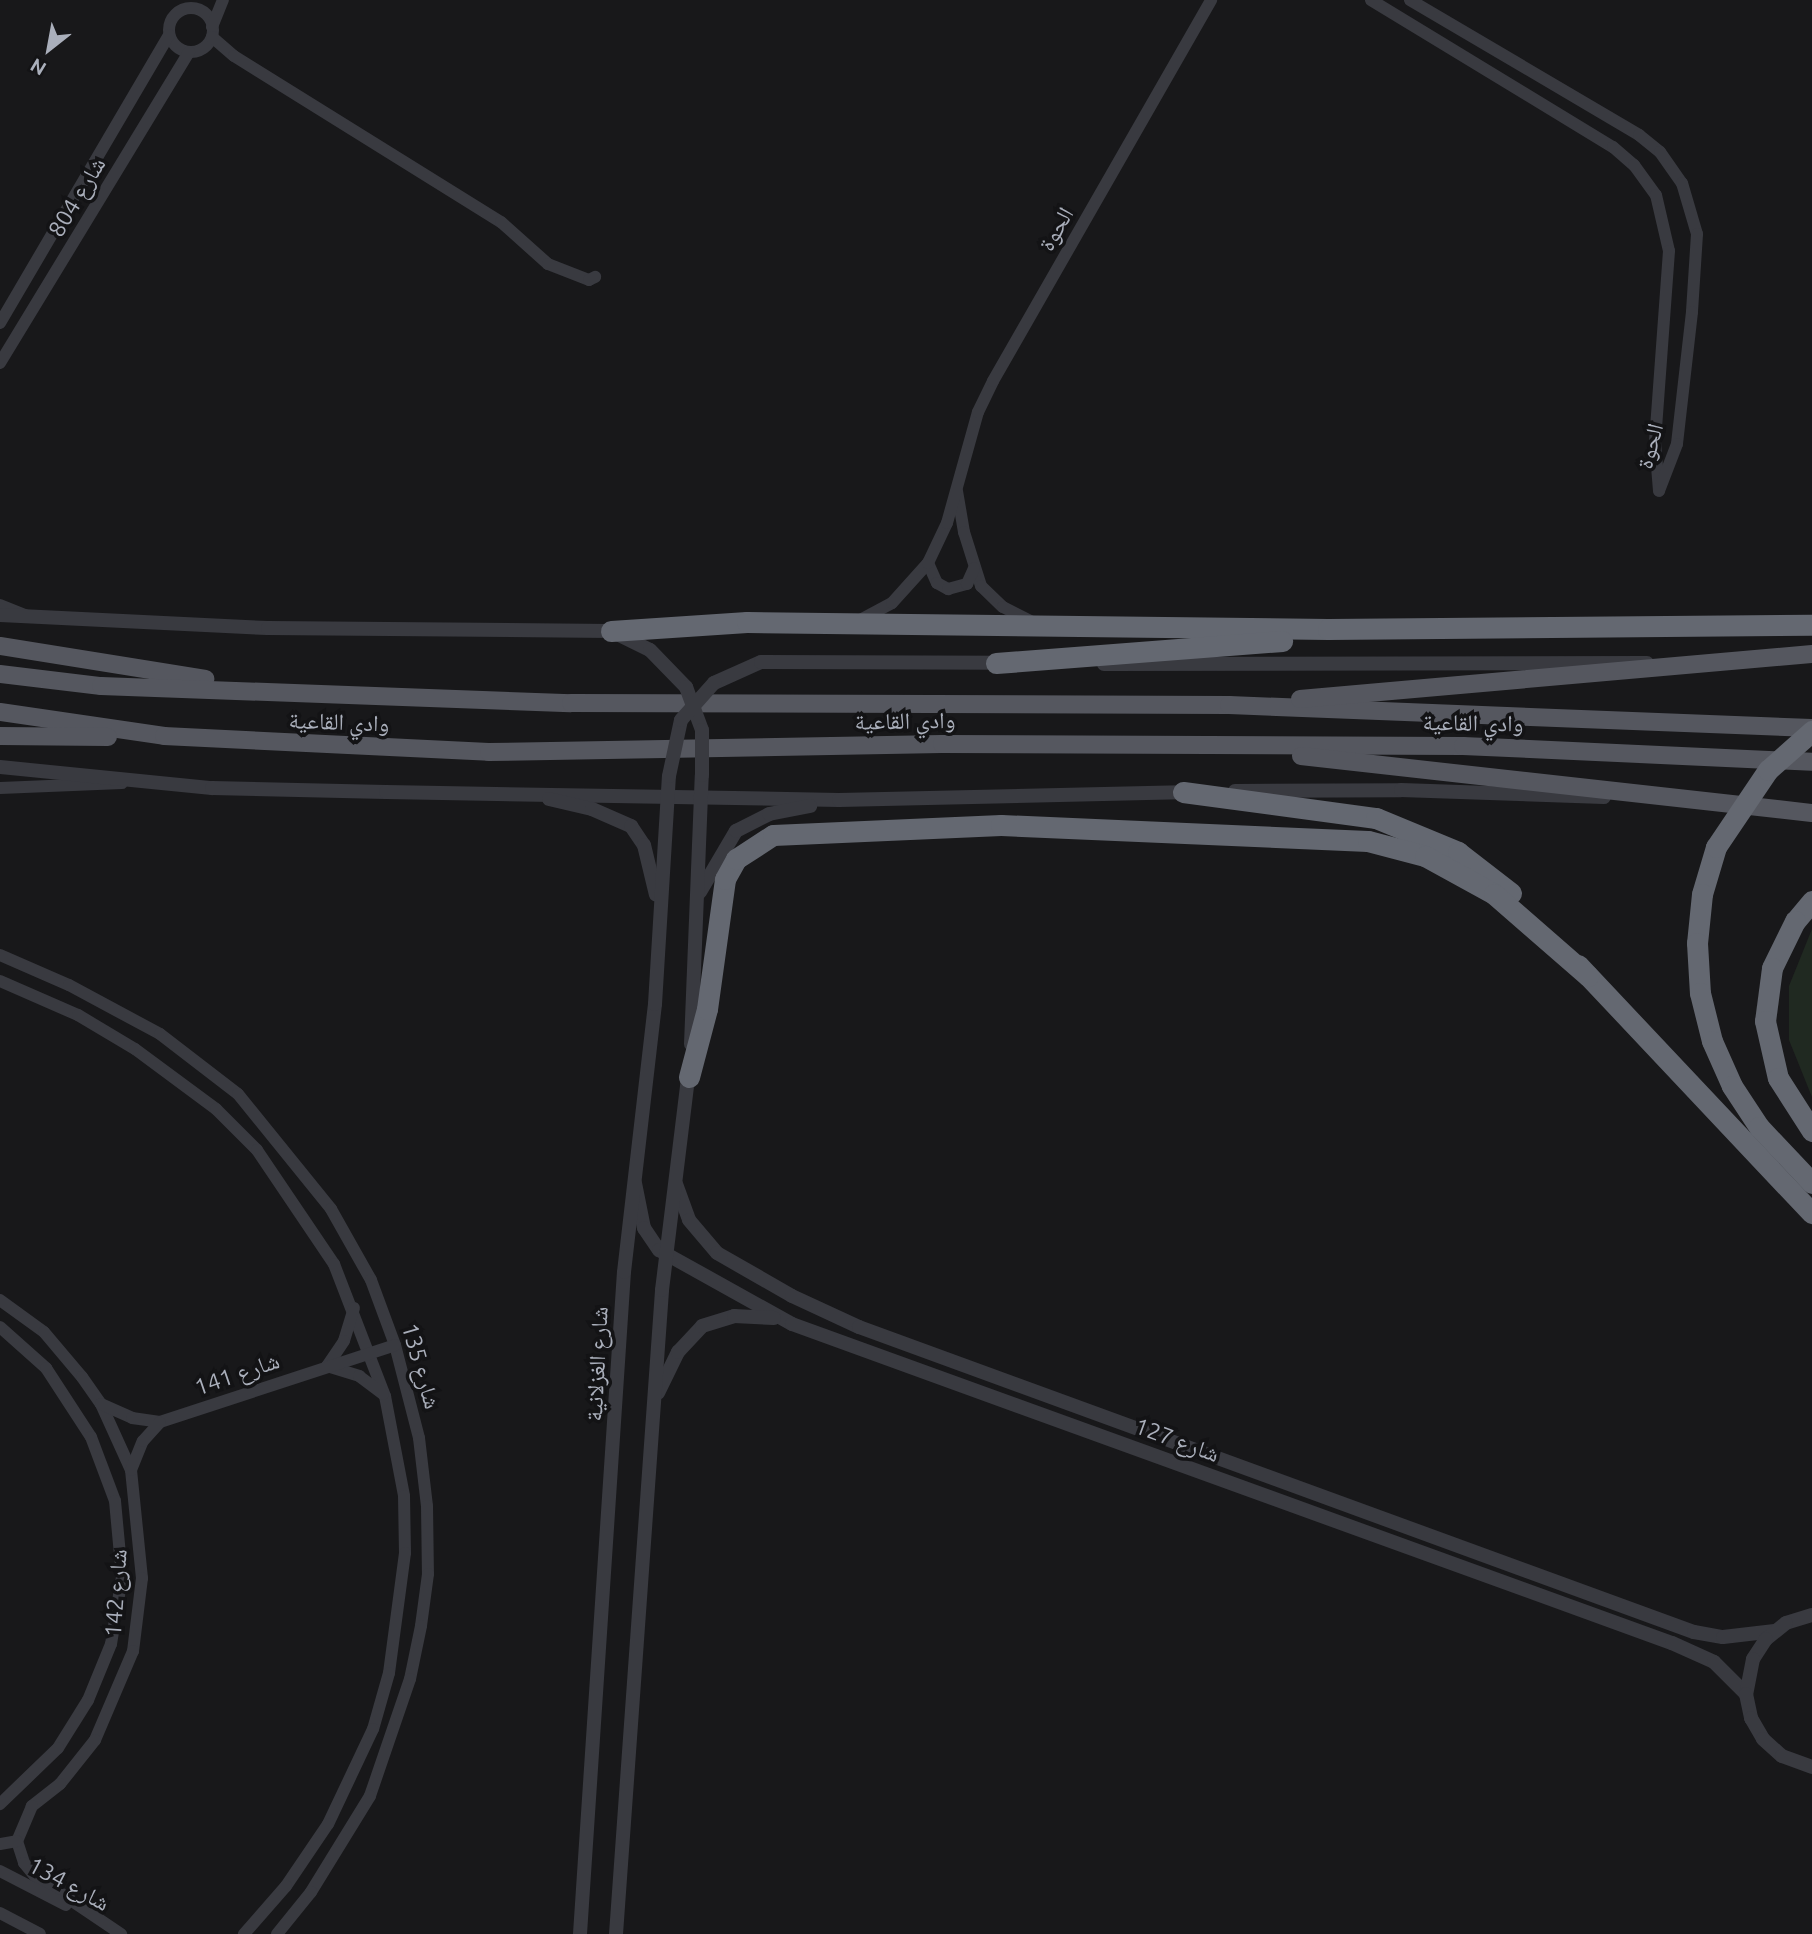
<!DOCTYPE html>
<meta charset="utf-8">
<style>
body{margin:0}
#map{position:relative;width:1812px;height:1934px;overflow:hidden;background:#18181a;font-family:Ubuntu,"Noto Naskh Arabic",sans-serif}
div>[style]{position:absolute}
.green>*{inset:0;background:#202921}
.minor>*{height:12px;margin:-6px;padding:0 6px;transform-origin:6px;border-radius:6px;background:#393a40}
.minor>.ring{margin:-6px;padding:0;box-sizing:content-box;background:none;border:12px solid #393a40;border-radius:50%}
.tertiary>*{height:14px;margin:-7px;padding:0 7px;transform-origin:7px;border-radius:7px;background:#393a40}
.primary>*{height:18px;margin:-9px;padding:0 9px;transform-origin:9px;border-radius:9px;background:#55575f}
.motorway>*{height:21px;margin:-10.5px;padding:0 10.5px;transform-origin:10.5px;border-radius:10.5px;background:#646871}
.tertiary-bridge>*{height:14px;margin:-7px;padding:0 7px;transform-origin:7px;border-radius:7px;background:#393a40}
.motorway-bridge>*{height:21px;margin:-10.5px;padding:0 10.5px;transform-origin:10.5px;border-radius:10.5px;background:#646871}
span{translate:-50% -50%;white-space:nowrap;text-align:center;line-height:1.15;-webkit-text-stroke:7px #131315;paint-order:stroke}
.street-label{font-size:23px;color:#aaafbb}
.north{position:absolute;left:14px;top:14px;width:70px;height:70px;-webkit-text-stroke:5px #131315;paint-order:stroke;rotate:211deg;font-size:19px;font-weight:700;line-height:28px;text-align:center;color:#aaafbb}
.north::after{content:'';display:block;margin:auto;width:24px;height:32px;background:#aaafbb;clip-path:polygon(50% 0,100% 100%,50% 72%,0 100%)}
</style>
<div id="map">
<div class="green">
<i style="clip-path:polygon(1812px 929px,1812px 1097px,1789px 1040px,1789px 986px)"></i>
</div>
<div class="minor">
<i style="left:1371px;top:0;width:283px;rotate:31.3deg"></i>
<i style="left:1613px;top:147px;width:28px;rotate:41deg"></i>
<i style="left:1634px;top:165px;width:37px;rotate:54deg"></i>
<i style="left:1656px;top:195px;width:57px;rotate:76.9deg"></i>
<i style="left:1669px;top:251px;width:192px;rotate:94.2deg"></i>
<i style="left:1655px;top:442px;width:49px;rotate:85.3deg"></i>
<i style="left:1410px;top:0;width:266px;rotate:30.5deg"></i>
<i style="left:1639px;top:135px;width:27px;rotate:39deg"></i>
<i style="left:1660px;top:152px;width:38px;rotate:55deg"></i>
<i style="left:1682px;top:183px;width:53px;rotate:73.6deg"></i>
<i style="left:1697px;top:234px;width:78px;rotate:93.7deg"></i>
<i style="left:1692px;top:312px;width:133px;rotate:96.5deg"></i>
<i style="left:1677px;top:444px;width:50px;rotate:111deg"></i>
<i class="ring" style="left:169px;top:8px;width:32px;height:32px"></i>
<i style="left:212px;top:27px;width:29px;rotate:-68deg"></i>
<i style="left:212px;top:37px;width:29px;rotate:41deg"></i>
<i style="left:234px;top:56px;width:314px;rotate:31.9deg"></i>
<i style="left:501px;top:222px;width:63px;rotate:41.8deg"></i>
<i style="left:548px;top:264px;width:44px;rotate:21.3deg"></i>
<i style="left:589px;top:280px;width:7px;rotate:-27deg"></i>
<i style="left:0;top:323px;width:334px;rotate:-59.6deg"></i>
<i style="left:0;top:363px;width:364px;rotate:-58.7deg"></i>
<i style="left:957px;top:491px;width:42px;rotate:80.3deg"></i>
<i style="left:964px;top:532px;width:57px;rotate:72.5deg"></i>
<i style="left:981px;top:586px;width:30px;rotate:44deg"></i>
<i style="left:1003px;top:607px;width:31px;rotate:27deg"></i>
<i style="left:928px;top:563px;width:22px;rotate:66deg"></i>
<i style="left:937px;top:583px;width:13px;rotate:29deg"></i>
<i style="left:948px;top:589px;width:20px;rotate:-15deg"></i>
<i style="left:967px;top:584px;width:17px;rotate:-66deg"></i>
<i style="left:0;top:605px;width:31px;rotate:22deg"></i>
<i style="left:860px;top:620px;width:36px;rotate:-28deg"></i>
<i style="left:892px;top:603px;width:54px;rotate:-48deg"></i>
<i style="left:928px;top:563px;width:44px;rotate:-64.6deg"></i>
<i style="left:947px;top:523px;width:115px;rotate:-74.4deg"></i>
<i style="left:978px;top:412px;width:34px;rotate:-64deg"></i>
<i style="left:993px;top:381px;width:439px;rotate:-60.2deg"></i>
<i style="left:0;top:788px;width:122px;rotate:-2.3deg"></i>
<i style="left:0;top:955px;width:75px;rotate:23.5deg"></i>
<i style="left:69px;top:985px;width:103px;rotate:28.3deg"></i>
<i style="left:160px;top:1034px;width:98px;rotate:37.6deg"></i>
<i style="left:238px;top:1094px;width:148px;rotate:51deg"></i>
<i style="left:331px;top:1209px;width:81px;rotate:60.6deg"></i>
<i style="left:371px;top:1280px;width:69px;rotate:69.7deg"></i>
<i style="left:395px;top:1345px;width:96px;rotate:75.5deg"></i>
<i style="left:419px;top:1438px;width:68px;rotate:83.3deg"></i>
<i style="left:427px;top:1506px;width:68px;rotate:89.2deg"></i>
<i style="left:428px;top:1574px;width:52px;rotate:97.7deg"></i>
<i style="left:421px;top:1626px;width:54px;rotate:101.7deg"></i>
<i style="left:410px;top:1679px;width:124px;rotate:108.9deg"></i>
<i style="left:370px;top:1796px;width:113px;rotate:121.6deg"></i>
<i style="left:311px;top:1892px;width:54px;rotate:129deg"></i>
<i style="left:0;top:981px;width:85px;rotate:23.6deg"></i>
<i style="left:78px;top:1015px;width:66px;rotate:30.8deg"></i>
<i style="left:135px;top:1049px;width:101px;rotate:36.5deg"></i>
<i style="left:216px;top:1109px;width:58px;rotate:45deg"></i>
<i style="left:257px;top:1150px;width:138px;rotate:56deg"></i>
<i style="left:334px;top:1264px;width:142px;rotate:68.9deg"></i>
<i style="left:385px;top:1396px;width:102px;rotate:79.2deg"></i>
<i style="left:404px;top:1496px;width:57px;rotate:89deg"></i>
<i style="left:405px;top:1553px;width:121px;rotate:97.6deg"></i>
<i style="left:389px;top:1673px;width:58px;rotate:105.9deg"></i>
<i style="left:373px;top:1729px;width:105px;rotate:115.3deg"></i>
<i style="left:328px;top:1824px;width:75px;rotate:124.1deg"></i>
<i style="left:286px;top:1886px;width:64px;rotate:131.2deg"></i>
<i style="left:0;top:1300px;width:54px;rotate:36deg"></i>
<i style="left:44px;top:1332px;width:59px;rotate:49.8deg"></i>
<i style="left:82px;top:1377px;width:33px;rotate:55deg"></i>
<i style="left:101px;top:1404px;width:72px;rotate:65.6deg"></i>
<i style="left:131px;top:1470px;width:109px;rotate:84.2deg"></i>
<i style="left:142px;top:1578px;width:74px;rotate:97deg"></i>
<i style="left:133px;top:1651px;width:97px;rotate:113.1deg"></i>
<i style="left:95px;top:1740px;width:56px;rotate:128.5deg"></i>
<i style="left:60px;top:1784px;width:36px;rotate:142deg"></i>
<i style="left:32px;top:1806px;width:38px;rotate:113deg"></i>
<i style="left:17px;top:1841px;width:23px;rotate:72deg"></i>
<i style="left:24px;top:1863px;width:17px;rotate:50deg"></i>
<i style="left:35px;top:1876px;width:104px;rotate:34deg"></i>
<i style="left:354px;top:1308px;width:34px;rotate:107deg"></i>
<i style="left:344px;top:1341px;width:30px;rotate:124deg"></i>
<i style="left:327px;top:1366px;width:34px;rotate:17deg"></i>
<i style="left:359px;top:1376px;width:30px;rotate:37deg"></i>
<i style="left:0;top:1327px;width:62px;rotate:41.7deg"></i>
<i style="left:46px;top:1368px;width:82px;rotate:56.9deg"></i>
<i style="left:91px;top:1437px;width:68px;rotate:69.4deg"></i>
<i style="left:115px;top:1501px;width:76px;rotate:84.7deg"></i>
<i style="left:122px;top:1577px;width:68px;rotate:99.3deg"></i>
<i style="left:111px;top:1644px;width:61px;rotate:112.3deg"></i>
<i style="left:88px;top:1700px;width:57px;rotate:122deg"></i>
<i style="left:58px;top:1748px;width:81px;rotate:136deg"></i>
<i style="left:101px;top:1404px;width:34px;rotate:24deg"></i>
<i style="left:132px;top:1418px;width:28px;rotate:8deg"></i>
<i style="left:160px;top:1422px;width:247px;rotate:-18.1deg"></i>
<i style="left:131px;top:1470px;width:31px;rotate:-68deg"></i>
<i style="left:143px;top:1441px;width:25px;rotate:-48deg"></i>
<i style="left:0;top:1844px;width:17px;rotate:-10deg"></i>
<i style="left:0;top:1871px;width:74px;rotate:27.3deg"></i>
<i style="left:0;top:1913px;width:45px;rotate:27.7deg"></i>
</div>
<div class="tertiary">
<i style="left:0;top:615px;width:268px;rotate:2.8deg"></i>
<i style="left:268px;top:628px;width:343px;rotate:0.5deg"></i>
<i style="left:611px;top:631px;width:43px;rotate:26deg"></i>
<i style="left:650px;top:650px;width:52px;rotate:45.8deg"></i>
<i style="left:1104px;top:664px;width:543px;rotate:-0.11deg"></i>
<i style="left:714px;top:683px;width:51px;rotate:-24.1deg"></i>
<i style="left:761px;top:662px;width:242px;rotate:0.2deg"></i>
<i style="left:0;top:767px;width:213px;rotate:5.7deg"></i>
<i style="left:212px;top:788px;width:174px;rotate:1.3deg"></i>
<i style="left:386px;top:792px;width:453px;rotate:1deg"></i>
<i style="left:839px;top:800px;width:352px;rotate:-1.3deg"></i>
<i style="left:1235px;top:791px;width:166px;rotate:-0.3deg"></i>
<i style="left:1401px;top:790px;width:203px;rotate:2deg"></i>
<i style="left:549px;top:799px;width:44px;rotate:13.1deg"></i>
<i style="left:592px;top:809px;width:43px;rotate:23.6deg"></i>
<i style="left:631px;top:826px;width:23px;rotate:56deg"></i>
<i style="left:644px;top:845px;width:51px;rotate:76.5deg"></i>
<i style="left:700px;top:892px;width:71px;rotate:-59.5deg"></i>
<i style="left:736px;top:831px;width:37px;rotate:-27deg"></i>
<i style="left:769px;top:814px;width:42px;rotate:-11deg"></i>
<i style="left:691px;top:1044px;width:269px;rotate:-87.7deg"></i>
<i style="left:635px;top:1183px;width:46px;rotate:78.7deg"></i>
<i style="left:644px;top:1228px;width:27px;rotate:56deg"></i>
<i style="left:659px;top:1250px;width:152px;rotate:29.1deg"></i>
<i style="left:792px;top:1324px;width:936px;rotate:19.93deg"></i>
<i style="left:1672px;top:1643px;width:46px;rotate:24.3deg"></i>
<i style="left:1714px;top:1662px;width:45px;rotate:45deg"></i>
<i style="left:676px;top:1184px;width:38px;rotate:70deg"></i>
<i style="left:689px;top:1220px;width:43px;rotate:49.7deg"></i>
<i style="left:717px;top:1253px;width:86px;rotate:29.8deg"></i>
<i style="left:792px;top:1296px;width:74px;rotate:24.8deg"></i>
<i style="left:859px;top:1327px;width:889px;rotate:20.07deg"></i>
<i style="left:1694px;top:1632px;width:29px;rotate:10deg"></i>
<i style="left:1723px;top:1637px;width:52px;rotate:-6.6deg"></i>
<i style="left:658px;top:1393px;width:46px;rotate:-64deg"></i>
<i style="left:678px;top:1352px;width:35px;rotate:-47deg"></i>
<i style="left:702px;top:1326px;width:34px;rotate:-17deg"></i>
<i style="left:734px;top:1316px;width:40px;rotate:2.9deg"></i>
<i style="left:1812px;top:1615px;width:27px;rotate:163deg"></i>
<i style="left:1786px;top:1623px;width:26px;rotate:141deg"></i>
<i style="left:1766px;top:1639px;width:24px;rotate:123deg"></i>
<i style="left:1753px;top:1659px;width:36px;rotate:101deg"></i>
<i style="left:1746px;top:1694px;width:25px;rotate:78deg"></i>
<i style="left:1751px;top:1718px;width:24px;rotate:60deg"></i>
<i style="left:1763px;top:1739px;width:25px;rotate:42deg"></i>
<i style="left:1782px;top:1756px;width:32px;rotate:20deg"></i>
<i style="left:580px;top:1934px;width:663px;rotate:-86.2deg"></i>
<i style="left:624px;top:1272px;width:270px;rotate:-83.4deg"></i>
<i style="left:655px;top:1004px;width:228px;rotate:-86.5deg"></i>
<i style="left:616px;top:1934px;width:646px;rotate:-85.91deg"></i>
<i style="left:662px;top:1290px;width:221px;rotate:-83deg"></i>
</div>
<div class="primary">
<i style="left:0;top:646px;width:208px;rotate:9.1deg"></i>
<i style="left:0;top:674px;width:102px;rotate:6.8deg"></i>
<i style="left:101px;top:686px;width:470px;rotate:2.1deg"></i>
<i style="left:571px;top:703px;width:658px;rotate:0.17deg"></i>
<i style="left:1229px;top:705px;width:583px;rotate:2.26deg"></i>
<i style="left:1300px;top:699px;width:514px;rotate:-5.02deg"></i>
<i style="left:0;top:712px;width:166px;rotate:8.3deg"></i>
<i style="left:164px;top:736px;width:325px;rotate:2.8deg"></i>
<i style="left:489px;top:752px;width:453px;rotate:-1deg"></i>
<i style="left:942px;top:744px;width:521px;rotate:0.22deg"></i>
<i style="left:1463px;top:746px;width:349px;rotate:2.6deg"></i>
<i style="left:0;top:736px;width:108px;rotate:0.5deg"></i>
<i style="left:1301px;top:756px;width:514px;rotate:6.36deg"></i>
</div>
<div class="motorway">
<i style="left:611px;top:631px;width:136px;rotate:-3.8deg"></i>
<i style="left:747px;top:622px;width:581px;rotate:0.69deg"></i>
<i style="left:1328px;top:629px;width:484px;rotate:-0.5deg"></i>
<i style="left:996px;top:663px;width:287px;rotate:-4.4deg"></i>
<i style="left:1183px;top:792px;width:195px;rotate:7.7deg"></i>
<i style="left:1376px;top:818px;width:89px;rotate:22.5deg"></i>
<i style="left:1458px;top:852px;width:67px;rotate:37.7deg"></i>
<i style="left:1716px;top:847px;width:49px;rotate:106.6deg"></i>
<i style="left:1702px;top:894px;width:49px;rotate:95.8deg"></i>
<i style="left:1697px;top:943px;width:50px;rotate:86.6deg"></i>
<i style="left:1700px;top:993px;width:49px;rotate:76deg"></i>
<i style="left:1712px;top:1041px;width:49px;rotate:66deg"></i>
<i style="left:1732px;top:1086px;width:49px;rotate:56.6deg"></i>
<i style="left:1759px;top:1127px;width:77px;rotate:46.6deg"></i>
<i style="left:1812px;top:901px;width:26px;rotate:130deg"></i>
<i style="left:1795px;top:921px;width:52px;rotate:116.1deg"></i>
<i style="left:1772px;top:968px;width:53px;rotate:97.5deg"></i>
<i style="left:1765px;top:1021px;width:58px;rotate:77.2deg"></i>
<i style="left:1778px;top:1078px;width:63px;rotate:57.3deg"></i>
<i style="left:1578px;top:965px;width:341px;rotate:46.7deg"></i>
<i style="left:689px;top:1077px;width:70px;rotate:-75.2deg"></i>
<i style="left:707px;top:1009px;width:131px;rotate:-82.1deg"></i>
<i style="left:725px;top:879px;width:23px;rotate:-61deg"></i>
<i style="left:736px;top:859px;width:44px;rotate:-33deg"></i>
<i style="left:773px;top:835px;width:228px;rotate:-2.5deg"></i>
<i style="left:1001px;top:825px;width:367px;rotate:2.5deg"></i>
<i style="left:1368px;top:841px;width:59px;rotate:14.7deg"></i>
<i style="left:1425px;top:856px;width:79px;rotate:28.8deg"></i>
<i style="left:1494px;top:894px;width:125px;rotate:41.1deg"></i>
</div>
<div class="tertiary-bridge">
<i style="left:686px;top:687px;width:46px;rotate:69.6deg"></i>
<i style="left:702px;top:730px;width:45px;rotate:90deg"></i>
<i style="left:669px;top:776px;width:57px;rotate:-77.9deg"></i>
<i style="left:681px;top:720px;width:50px;rotate:-48.3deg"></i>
</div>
<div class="motorway-bridge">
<i style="left:1716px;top:847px;width:93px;rotate:-56deg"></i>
<i style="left:1768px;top:770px;width:59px;rotate:-41.6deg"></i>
</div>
<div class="street-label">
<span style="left:77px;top:197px;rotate:-59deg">شارع 804</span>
<span style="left:1056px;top:229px;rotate:-60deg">الحوة</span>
<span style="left:1650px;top:446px;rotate:-75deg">الحوة</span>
<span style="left:905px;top:721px;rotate:-1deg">وادي القاعية</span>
<span style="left:339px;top:722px;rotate:2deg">وادي القاعية</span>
<span style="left:1473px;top:723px;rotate:1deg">وادي القاعية</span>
<span style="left:597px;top:1364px;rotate:-87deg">شارع الغزلانية</span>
<span style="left:421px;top:1366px;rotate:74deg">شارع 135</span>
<span style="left:237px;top:1374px;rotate:-19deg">شارع 141</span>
<span style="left:1177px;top:1440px;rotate:20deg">شارع 127</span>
<span style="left:116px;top:1593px;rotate:-86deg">شارع 142</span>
<span style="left:69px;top:1884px;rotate:28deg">شارع 134</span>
</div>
<div class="north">N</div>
</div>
